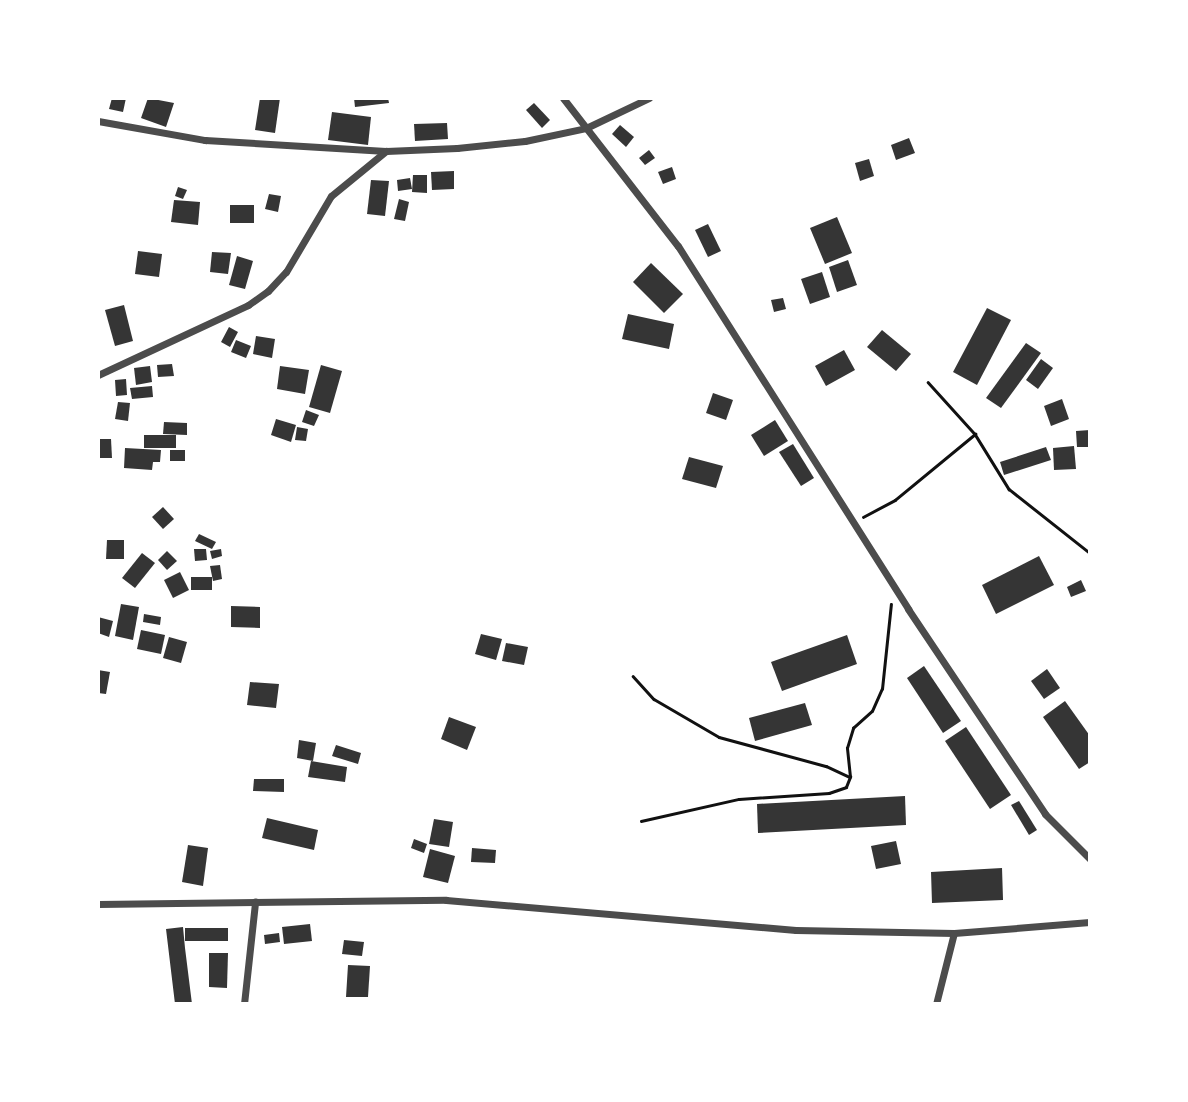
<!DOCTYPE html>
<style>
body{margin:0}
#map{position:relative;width:1188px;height:1102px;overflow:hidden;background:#fff;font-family:Overpass,sans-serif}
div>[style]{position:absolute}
.building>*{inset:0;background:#353535}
.path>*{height:2.5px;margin:-1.25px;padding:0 1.25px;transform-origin:1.25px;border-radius:1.25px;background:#111}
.minor>*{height:7px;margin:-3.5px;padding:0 3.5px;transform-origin:3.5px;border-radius:3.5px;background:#4c4c4c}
span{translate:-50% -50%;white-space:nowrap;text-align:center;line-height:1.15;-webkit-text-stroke:5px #fff;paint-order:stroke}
.frame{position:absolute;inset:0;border:100px solid #fff;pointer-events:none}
</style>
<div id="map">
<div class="building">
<i style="clip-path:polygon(112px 98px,126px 98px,123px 112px,109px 109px)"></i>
<i style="clip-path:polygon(148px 98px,174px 103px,166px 127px,141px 118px)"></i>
<i style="clip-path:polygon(260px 98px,280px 98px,275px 133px,255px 130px)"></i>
<i style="clip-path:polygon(354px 98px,388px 98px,389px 103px,355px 107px)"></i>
<i style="clip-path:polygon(534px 103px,550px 120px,542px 128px,526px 110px)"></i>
<i style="clip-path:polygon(332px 112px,371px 117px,368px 145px,328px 140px)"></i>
<i style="clip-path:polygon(447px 123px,448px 139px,415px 141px,414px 124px)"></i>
<i style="clip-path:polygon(620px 125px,634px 137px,626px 147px,612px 134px)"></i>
<i style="clip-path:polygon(909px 138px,915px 153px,896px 160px,891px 145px)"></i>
<i style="clip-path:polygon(649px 150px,655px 158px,645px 165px,639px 158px)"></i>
<i style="clip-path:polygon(869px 159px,874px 176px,860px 181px,855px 163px)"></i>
<i style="clip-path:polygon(672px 167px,676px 179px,663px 184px,658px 172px)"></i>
<i style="clip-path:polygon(454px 171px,454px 189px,432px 190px,431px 172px)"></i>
<i style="clip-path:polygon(413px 175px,427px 175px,427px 193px,412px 192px)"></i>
<i style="clip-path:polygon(410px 178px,412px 189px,398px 191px,397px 180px)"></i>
<i style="clip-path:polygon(371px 180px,389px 181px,385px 216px,367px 214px)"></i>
<i style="clip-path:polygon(178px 187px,187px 190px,183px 199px,175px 196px)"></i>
<i style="clip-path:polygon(269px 194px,281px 196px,278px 212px,265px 209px)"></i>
<i style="clip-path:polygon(399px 199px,409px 202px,405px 221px,394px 219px)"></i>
<i style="clip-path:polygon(174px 200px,200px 202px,198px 225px,171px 222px)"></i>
<i style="clip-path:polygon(230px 205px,254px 205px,254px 223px,230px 223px)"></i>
<i style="clip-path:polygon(837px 217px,852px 253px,825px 264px,810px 228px)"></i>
<i style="clip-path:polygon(708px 224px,721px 251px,708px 257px,695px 230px)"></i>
<i style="clip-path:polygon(138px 251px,162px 254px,159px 277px,135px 274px)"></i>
<i style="clip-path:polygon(212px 252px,231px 253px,228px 274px,210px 272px)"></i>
<i style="clip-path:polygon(237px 256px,253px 261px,245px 289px,229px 285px)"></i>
<i style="clip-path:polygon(848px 260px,857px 285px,837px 292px,829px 267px)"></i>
<i style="clip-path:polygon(651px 263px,683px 294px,664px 313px,633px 282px)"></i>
<i style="clip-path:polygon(822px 272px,830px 297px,810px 304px,801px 279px)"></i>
<i style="clip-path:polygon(783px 298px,786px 309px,774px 312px,771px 300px)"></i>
<i style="clip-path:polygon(124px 305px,133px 341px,115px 346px,105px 310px)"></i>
<i style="clip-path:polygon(987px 308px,1011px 320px,977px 385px,953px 372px)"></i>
<i style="clip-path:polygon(628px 314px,674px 324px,669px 349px,622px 339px)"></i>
<i style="clip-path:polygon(229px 327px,238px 332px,230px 347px,221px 342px)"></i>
<i style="clip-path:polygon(882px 330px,911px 354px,896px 371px,867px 347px)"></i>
<i style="clip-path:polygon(256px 336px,275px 339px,272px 358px,253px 354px)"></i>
<i style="clip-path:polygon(236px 340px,251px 346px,246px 358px,231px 352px)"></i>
<i style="clip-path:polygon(1026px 343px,1041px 353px,1001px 408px,986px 398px)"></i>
<i style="clip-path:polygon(844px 350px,855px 370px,826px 386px,815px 366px)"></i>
<i style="clip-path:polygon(1041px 359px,1053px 368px,1038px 389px,1026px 380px)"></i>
<i style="clip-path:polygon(172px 364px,174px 376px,158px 377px,157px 365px)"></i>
<i style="clip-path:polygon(321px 365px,342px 371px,330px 413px,309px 407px)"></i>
<i style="clip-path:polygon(150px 366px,152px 382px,136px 385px,134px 368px)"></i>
<i style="clip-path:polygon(280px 366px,309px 370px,305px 394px,277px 389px)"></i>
<i style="clip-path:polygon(126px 379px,127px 395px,116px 396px,115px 380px)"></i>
<i style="clip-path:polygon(152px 386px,153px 397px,132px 399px,130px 388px)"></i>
<i style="clip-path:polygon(713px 393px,733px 400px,726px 420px,706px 413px)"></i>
<i style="clip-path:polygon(1062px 399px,1069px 419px,1051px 426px,1044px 406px)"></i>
<i style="clip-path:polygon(118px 402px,130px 403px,128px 421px,115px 419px)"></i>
<i style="clip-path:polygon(306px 410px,319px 415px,314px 426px,302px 422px)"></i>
<i style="clip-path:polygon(276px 419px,296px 425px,291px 442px,271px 435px)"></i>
<i style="clip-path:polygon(775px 420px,788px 441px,764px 456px,751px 435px)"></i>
<i style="clip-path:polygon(164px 422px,187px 423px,187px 435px,163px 434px)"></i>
<i style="clip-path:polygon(297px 427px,308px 429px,306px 441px,295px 440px)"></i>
<i style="clip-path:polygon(1090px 430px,1090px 447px,1077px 447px,1076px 431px)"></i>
<i style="clip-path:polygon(144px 435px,176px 435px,176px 448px,144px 448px)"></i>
<i style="clip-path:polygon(98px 439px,111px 439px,112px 458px,98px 458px)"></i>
<i style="clip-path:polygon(793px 444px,814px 478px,801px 486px,779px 452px)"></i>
<i style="clip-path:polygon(1074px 446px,1076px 469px,1054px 470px,1053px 448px)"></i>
<i style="clip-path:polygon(1046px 447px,1051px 460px,1004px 475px,1000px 462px)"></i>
<i style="clip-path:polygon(125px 448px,161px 450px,160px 462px,153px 462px,152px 470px,124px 468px)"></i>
<i style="clip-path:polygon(170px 450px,185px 450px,185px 461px,170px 461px)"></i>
<i style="clip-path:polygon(689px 457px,723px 466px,716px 488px,682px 479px)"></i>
<i style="clip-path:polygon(163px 507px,174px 519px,163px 529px,152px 517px)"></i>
<i style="clip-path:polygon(199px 534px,216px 542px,212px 549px,195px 541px)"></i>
<i style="clip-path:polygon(107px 540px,124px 540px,124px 559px,106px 559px)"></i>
<i style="clip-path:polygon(194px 549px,206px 549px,207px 560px,195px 561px)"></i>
<i style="clip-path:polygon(221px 549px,222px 556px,212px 559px,210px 551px)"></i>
<i style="clip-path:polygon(167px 551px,177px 561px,167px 570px,158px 560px)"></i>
<i style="clip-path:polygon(142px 553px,155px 563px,135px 588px,122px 578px)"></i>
<i style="clip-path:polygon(1039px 556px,1054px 585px,996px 614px,982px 585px)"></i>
<i style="clip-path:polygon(220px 565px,222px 579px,213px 581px,210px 566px)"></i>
<i style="clip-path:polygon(180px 572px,189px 590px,173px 598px,164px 580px)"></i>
<i style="clip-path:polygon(191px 577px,212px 577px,212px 590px,191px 590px)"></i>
<i style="clip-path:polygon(1081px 580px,1086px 591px,1071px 597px,1067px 587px)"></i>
<i style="clip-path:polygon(121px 604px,139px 607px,133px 640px,115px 636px)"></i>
<i style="clip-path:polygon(231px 606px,260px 607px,260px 628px,231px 627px)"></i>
<i style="clip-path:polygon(144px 614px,161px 617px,160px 625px,143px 622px)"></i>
<i style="clip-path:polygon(98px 617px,113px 621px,109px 637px,98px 633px)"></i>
<i style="clip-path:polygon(141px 630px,165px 635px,161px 654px,137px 649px)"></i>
<i style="clip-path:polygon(481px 634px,502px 639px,496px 660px,475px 654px)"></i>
<i style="clip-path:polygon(847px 635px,857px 664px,782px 691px,771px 662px)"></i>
<i style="clip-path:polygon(169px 637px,187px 642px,181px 663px,163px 658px)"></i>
<i style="clip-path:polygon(506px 643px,528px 647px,524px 665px,502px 661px)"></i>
<i style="clip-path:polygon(924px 666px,961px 721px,943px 733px,907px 678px)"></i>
<i style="clip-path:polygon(1047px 669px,1060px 688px,1044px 699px,1031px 681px)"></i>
<i style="clip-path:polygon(98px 670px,110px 672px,106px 694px,98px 693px)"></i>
<i style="clip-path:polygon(250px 682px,279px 684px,276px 708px,247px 705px)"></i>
<i style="clip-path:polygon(1065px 701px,1090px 736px,1090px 762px,1079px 769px,1043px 717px)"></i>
<i style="clip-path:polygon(805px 703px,812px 725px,755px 741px,749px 718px)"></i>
<i style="clip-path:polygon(449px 717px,476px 727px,467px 750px,441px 739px)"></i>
<i style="clip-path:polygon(966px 727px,1011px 795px,990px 809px,945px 741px)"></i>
<i style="clip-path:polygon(299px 740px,316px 743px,313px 761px,297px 758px)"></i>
<i style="clip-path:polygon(336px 745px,361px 753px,358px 764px,332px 756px)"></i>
<i style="clip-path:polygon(311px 761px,347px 767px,345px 782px,308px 777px)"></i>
<i style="clip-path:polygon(254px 779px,284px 779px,284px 792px,253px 791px)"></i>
<i style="clip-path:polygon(905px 796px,906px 825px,758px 833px,757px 804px)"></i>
<i style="clip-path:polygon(1019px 801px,1037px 830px,1029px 835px,1011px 805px)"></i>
<i style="clip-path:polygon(267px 818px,318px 830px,314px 850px,262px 838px)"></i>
<i style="clip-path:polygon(434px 819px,453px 822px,449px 847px,429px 844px)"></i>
<i style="clip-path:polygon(414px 839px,427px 844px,424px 853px,411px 848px)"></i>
<i style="clip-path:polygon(896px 841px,901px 864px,876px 869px,871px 846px)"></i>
<i style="clip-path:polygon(188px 845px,208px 848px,203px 886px,182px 882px)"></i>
<i style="clip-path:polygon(472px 848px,496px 850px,495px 863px,471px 862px)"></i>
<i style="clip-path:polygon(430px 849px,455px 856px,448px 883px,423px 877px)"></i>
<i style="clip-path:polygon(1002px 868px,1003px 900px,932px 903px,931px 872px)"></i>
<i style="clip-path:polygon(310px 924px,312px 941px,284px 944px,282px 927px)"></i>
<i style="clip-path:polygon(183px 927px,185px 948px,192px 1004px,175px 1004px,166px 929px)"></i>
<i style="clip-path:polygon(185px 928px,228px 928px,228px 941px,185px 941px)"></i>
<i style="clip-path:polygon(279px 933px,280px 942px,265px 944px,264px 935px)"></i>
<i style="clip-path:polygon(344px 940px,364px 942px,362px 956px,342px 954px)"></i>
<i style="clip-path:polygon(209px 953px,228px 953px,227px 988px,209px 987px)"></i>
<i style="clip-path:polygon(348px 965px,370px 966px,368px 997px,346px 997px)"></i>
</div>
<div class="path">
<i style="left:928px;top:382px;width:70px;rotate:47.9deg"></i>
<i style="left:975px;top:434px;width:65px;rotate:58.3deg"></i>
<i style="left:1009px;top:489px;width:103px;rotate:38.3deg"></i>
<i style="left:863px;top:517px;width:36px;rotate:-28deg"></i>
<i style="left:895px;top:500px;width:104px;rotate:-39.5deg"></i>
<i style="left:633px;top:676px;width:31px;rotate:48deg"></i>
<i style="left:654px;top:699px;width:75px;rotate:30.3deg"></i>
<i style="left:719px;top:737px;width:111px;rotate:15.2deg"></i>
<i style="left:826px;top:766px;width:26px;rotate:25deg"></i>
<i style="left:641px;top:821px;width:100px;rotate:-12.7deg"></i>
<i style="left:739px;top:799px;width:90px;rotate:-3.8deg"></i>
<i style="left:829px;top:793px;width:18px;rotate:-19deg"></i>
<i style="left:846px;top:787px;width:11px;rotate:-68deg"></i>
<i style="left:850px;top:777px;width:29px;rotate:-96deg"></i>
<i style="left:847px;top:748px;width:21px;rotate:-73deg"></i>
<i style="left:853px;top:728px;width:25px;rotate:-42deg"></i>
<i style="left:872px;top:711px;width:24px;rotate:-66deg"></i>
<i style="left:882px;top:689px;width:85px;rotate:-84deg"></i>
</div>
<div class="minor">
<i style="left:563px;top:98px;width:187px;rotate:52.2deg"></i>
<i style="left:678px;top:246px;width:430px;rotate:57.6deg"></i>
<i style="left:908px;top:609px;width:247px;rotate:56.2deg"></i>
<i style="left:1045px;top:814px;width:64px;rotate:45deg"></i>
<i style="left:98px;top:121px;width:109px;rotate:10.1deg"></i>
<i style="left:205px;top:140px;width:181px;rotate:3.5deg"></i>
<i style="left:386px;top:151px;width:71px;rotate:-2.4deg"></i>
<i style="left:457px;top:148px;width:68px;rotate:-5.9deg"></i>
<i style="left:525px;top:141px;width:62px;rotate:-12deg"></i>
<i style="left:586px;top:128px;width:70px;rotate:-25.5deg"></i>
<i style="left:98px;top:375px;width:166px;rotate:-25deg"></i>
<i style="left:248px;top:305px;width:24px;rotate:-35deg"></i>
<i style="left:268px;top:291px;width:26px;rotate:-47deg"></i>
<i style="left:286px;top:272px;width:88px;rotate:-59.4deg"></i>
<i style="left:331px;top:196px;width:71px;rotate:-39.3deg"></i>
<i style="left:98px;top:904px;width:348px;rotate:-0.7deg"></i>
<i style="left:446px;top:900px;width:351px;rotate:4.9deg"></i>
<i style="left:796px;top:930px;width:158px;rotate:1.1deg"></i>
<i style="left:954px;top:933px;width:136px;rotate:-4.6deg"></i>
<i style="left:244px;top:1004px;width:103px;rotate:-83.8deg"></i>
<i style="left:936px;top:1004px;width:73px;rotate:-75.8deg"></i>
</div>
<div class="frame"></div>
</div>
